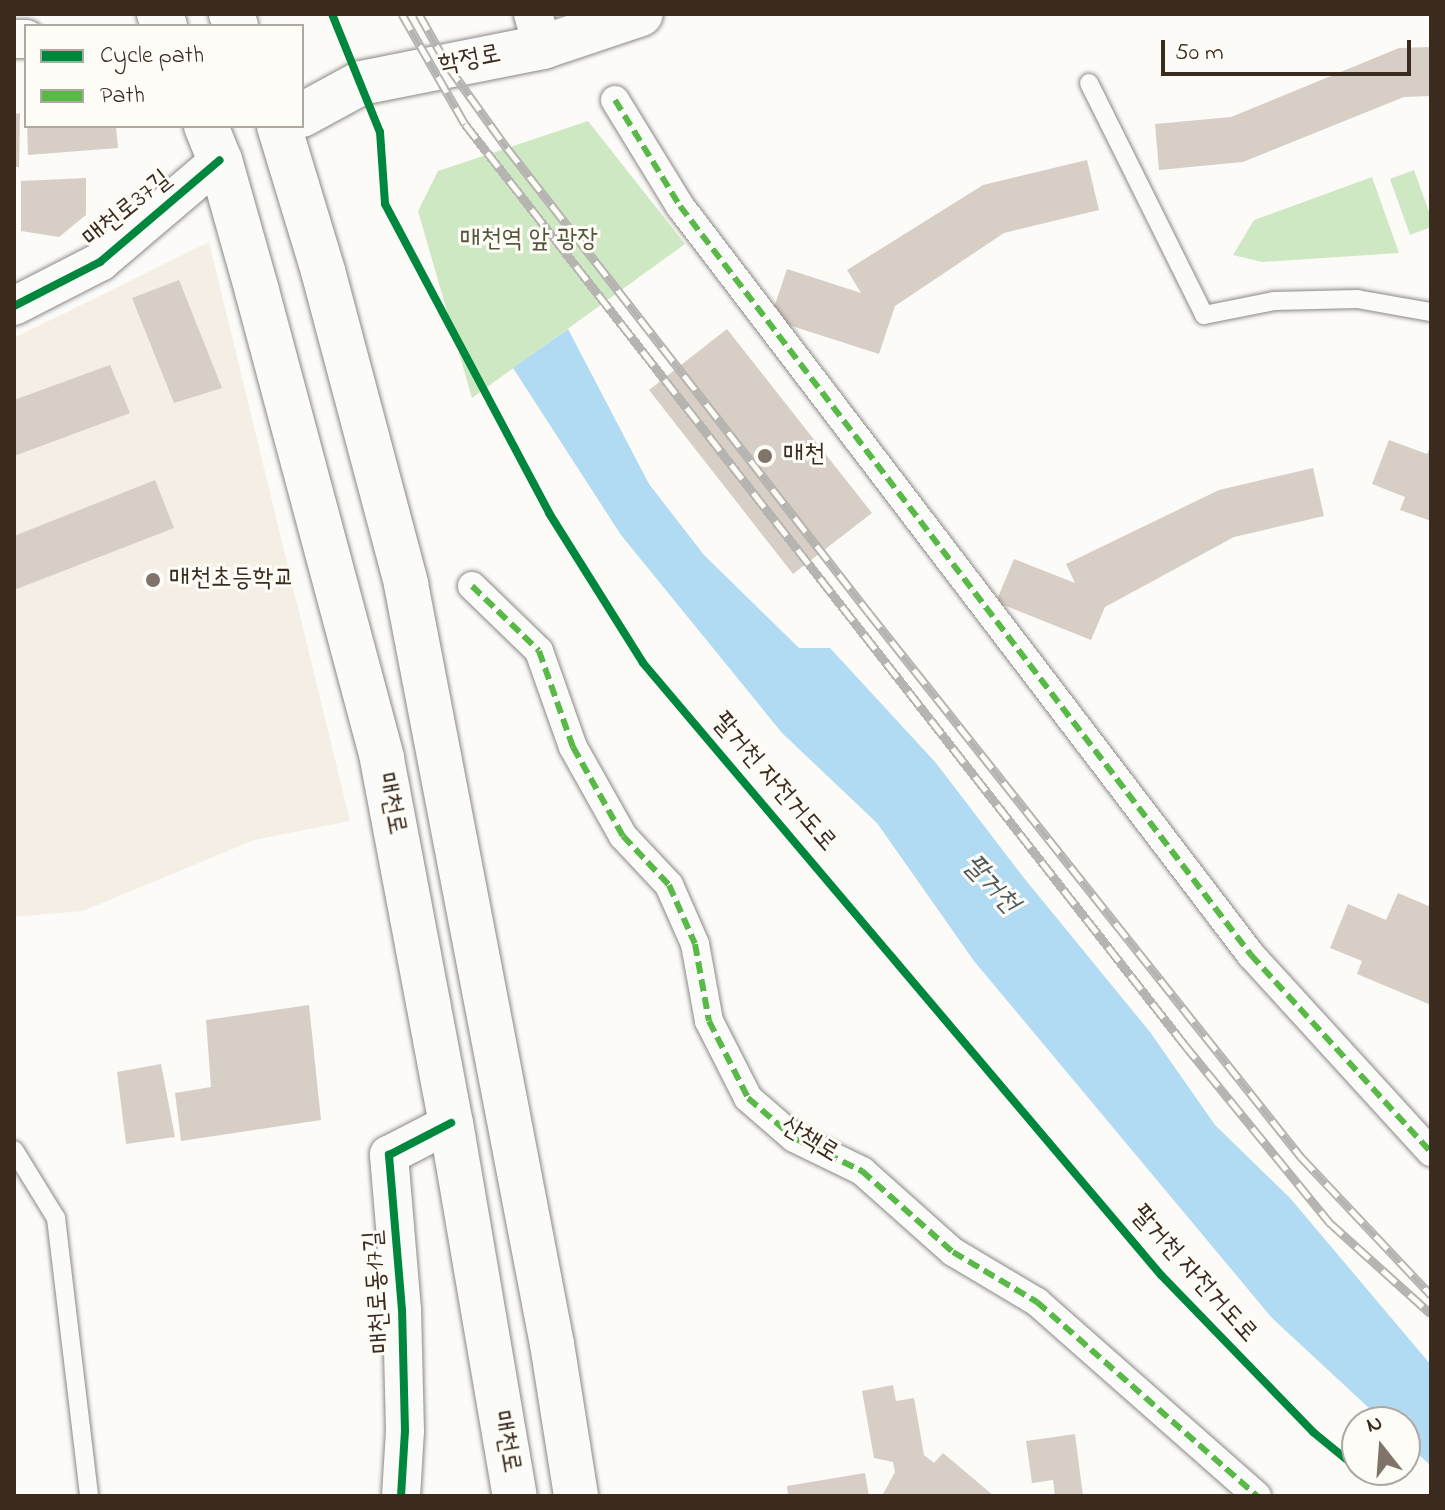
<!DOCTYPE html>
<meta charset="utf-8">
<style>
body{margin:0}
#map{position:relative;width:1445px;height:1510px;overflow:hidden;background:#fcfbf8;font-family:"Indie Flower","Poor Story",sans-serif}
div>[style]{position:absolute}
.built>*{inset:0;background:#f5eee4}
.green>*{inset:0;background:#cfe8c4}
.water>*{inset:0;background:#b0dbf2}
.building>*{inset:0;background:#d7cec6}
.roads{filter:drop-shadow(0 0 2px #8d8985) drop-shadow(0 0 2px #8d8985)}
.service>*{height:18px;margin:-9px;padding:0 9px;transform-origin:9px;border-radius:9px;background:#fbfbf9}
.pedestrian>*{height:28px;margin:-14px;padding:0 14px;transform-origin:14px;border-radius:14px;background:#fbfbf9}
.minor>*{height:38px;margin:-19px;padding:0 19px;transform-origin:19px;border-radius:19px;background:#fbfbf9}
.secondary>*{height:44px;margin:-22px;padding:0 22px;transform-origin:22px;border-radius:22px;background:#fbfbf9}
.rail>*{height:9px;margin-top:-4.5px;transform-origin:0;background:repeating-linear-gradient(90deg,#fdfcf7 0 18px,#b6b4b1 0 36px);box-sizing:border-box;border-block:2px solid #b6b4b1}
.quiet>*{height:6px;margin-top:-3px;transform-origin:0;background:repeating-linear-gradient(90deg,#58b947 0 12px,transparent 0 18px)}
.cycleway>*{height:8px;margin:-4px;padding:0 4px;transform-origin:4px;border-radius:4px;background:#00873e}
.dots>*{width:22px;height:22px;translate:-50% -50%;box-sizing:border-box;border:4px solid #fdfcf7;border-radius:50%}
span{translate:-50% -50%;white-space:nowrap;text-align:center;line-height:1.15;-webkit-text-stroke:6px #fdfcf7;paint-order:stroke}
.street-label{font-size:26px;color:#3b2a1e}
.park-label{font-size:26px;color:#57563d}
.poi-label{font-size:26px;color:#3b2a1e}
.left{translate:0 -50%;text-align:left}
.water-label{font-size:28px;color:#545b5d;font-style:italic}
.frame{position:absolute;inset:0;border:16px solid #3b2a1e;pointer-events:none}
.legend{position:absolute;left:24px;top:24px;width:280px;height:104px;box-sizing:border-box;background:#fdfcf7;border:2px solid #afa8a0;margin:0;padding:10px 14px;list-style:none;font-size:24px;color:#3b2a1e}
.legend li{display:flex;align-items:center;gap:16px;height:40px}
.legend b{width:40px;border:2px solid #afa8a0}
.north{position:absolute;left:1341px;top:1406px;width:80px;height:80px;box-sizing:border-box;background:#fdfcf7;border:2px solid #afa8a0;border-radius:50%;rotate:343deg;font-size:22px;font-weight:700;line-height:32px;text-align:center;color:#3b2a1e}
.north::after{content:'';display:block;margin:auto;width:28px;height:36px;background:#7f736a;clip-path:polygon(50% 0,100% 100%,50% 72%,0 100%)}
.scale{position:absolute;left:1161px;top:40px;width:250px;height:36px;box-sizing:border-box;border:4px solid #3b2a1e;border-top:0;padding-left:10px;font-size:24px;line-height:28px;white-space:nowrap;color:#3b2a1e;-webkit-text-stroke:6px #fdfcf7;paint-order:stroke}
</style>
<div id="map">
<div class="built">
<i style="clip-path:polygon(209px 242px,350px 821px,254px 840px,83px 911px,14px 917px,14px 338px)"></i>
</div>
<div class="green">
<i style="clip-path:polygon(588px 121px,685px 244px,472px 398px,418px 211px,438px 171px)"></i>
<i style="clip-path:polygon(1414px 170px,1431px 217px,1431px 227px,1410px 235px,1390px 179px)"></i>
<i style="clip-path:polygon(1372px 177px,1399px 253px,1262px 262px,1233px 255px,1254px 220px)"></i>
</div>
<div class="water">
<i style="clip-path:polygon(568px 329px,649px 484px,704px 555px,799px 648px,830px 648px,936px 763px,1024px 878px,1150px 1032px,1215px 1125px,1290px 1198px,1431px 1365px,1431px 1466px,1405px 1442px,1405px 1422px,1384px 1422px,1272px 1318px,974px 961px,877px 823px,782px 733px,621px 535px,513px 368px)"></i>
</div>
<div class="building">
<i style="clip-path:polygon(1431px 47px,1431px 96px,1404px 97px,1243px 162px,1159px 170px,1155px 124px,1231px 117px,1399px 48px)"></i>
<i style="clip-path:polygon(20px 113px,19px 167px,14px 167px,14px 114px)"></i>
<i style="clip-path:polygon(27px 126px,116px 126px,118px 148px,28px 155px)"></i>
<i style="clip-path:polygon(1087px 160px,1099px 210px,1004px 233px,895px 306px,879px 354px,770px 319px,787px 269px,861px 293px,847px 270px,983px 185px)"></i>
<i style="clip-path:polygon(86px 178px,86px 215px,59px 237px,21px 231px,21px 181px)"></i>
<i style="clip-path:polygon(179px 280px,222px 388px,174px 403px,132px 298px)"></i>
<i style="clip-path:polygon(727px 329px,872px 513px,793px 574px,649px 390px)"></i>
<i style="clip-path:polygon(110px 365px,130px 413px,14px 456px,14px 400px)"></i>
<i style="clip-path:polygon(1389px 440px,1427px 454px,1431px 445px,1431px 521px,1400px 510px,1405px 497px,1372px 484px)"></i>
<i style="clip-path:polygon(1313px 468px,1324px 516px,1234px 537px,1105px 607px,1091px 640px,996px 602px,1014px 559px,1075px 583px,1066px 564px,1219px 490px)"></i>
<i style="clip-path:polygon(155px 480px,174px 528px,14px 590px,14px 536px)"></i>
<i style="clip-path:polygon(1398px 893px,1431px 907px,1431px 1005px,1357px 974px,1362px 961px,1330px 948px,1348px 904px,1386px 920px)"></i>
<i style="clip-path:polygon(309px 1005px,321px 1120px,181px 1141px,175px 1093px,211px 1087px,206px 1020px)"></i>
<i style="clip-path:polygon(161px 1064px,175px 1137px,126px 1144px,117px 1072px)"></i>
<i style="clip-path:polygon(893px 1385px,896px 1401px,914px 1398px,924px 1455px,934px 1463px,943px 1453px,994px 1496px,882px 1496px,895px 1472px,893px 1462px,874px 1458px,862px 1391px)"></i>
<i style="clip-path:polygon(1075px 1434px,1083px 1496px,1055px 1496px,1053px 1480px,1032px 1483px,1026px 1441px)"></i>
<i style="clip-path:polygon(865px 1473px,869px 1496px,788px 1496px,787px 1486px)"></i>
</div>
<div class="roads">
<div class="service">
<i style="left:1089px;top:83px;width:259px;rotate:63.6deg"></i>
<i style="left:1204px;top:315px;width:71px;rotate:-11.3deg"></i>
<i style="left:1274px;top:301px;width:83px;rotate:-1.4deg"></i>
<i style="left:1357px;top:299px;width:75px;rotate:10deg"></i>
<i style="left:14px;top:1150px;width:80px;rotate:58.3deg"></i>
<i style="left:56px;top:1218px;width:280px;rotate:83.2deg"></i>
</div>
<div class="pedestrian">
<i style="left:615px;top:100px;width:124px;rotate:58.5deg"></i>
<i style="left:680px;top:206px;width:942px;rotate:52.68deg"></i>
<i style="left:1251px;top:955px;width:267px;rotate:47.6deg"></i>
<i style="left:472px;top:586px;width:93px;rotate:44.1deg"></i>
<i style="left:539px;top:651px;width:102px;rotate:70.5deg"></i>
<i style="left:573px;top:747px;width:102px;rotate:60.7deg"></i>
<i style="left:623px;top:836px;width:67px;rotate:46.8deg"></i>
<i style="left:669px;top:885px;width:64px;rotate:66.2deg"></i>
<i style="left:695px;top:944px;width:78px;rotate:79.7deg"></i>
<i style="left:709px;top:1021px;width:86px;rotate:63.1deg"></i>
<i style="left:748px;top:1098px;width:61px;rotate:41deg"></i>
<i style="left:794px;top:1138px;width:76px;rotate:25.9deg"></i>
<i style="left:862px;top:1171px;width:122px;rotate:41.7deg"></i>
<i style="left:953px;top:1252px;width:98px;rotate:30.8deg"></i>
<i style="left:1037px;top:1302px;width:293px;rotate:41.4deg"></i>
</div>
<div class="minor">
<i style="left:533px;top:14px;width:34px;rotate:73deg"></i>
<i style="left:14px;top:39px;width:12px"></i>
<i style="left:14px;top:306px;width:97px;rotate:-27.1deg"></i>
<i style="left:100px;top:262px;width:157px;rotate:-40.4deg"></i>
<i style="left:401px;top:1496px;width:65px;rotate:-86.5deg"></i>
<i style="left:405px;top:1431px;width:121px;rotate:-91.4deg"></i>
<i style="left:402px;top:1310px;width:156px;rotate:-94.8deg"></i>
<i style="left:389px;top:1155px;width:70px;rotate:-27.3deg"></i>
</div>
<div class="secondary">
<i style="left:159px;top:14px;width:13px;rotate:63deg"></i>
<i style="left:231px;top:14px;width:13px;rotate:67deg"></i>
<i style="left:302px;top:115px;width:67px;rotate:-28.5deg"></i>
<i style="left:361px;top:83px;width:186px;rotate:-11.2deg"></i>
<i style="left:543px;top:47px;width:103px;rotate:-18.6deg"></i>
<i style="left:206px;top:126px;width:37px;rotate:68deg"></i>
<i style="left:220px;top:160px;width:136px;rotate:74.2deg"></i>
<i style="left:257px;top:291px;width:484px;rotate:75deg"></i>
<i style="left:382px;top:759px;width:370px;rotate:79.3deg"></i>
<i style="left:451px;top:1123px;width:378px;rotate:80.3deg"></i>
<i style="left:279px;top:126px;width:152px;rotate:73.1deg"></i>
<i style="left:323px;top:271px;width:324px;rotate:75.1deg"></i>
<i style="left:406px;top:584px;width:774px;rotate:79.13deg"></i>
<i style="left:552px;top:1344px;width:154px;rotate:81deg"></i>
</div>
</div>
<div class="rail">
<i style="left:402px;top:14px;width:127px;rotate:60.2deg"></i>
<i style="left:465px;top:124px;width:1168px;rotate:51.99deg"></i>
<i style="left:1184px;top:1044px;width:230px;rotate:50.8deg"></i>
<i style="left:1329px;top:1222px;width:137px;rotate:42deg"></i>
<i style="left:419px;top:14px;width:60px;rotate:60.9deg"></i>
<i style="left:448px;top:66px;width:101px;rotate:54.3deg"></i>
<i style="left:507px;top:148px;width:589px;rotate:52.1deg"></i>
<i style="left:869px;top:613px;width:695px;rotate:51.55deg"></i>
<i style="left:1301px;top:1157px;width:190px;rotate:46.7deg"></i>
</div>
<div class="quiet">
<i style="left:615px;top:100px;width:124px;rotate:58.5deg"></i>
<i style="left:680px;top:206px;width:942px;rotate:52.68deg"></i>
<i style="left:1251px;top:955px;width:267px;rotate:47.6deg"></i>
<i style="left:472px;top:586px;width:93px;rotate:44.1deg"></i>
<i style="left:539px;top:651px;width:102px;rotate:70.5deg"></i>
<i style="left:573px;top:747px;width:102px;rotate:60.7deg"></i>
<i style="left:623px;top:836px;width:67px;rotate:46.8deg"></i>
<i style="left:669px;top:885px;width:64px;rotate:66.2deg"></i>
<i style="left:695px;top:944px;width:78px;rotate:79.7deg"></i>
<i style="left:709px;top:1021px;width:86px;rotate:63.1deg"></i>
<i style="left:748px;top:1098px;width:61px;rotate:41deg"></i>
<i style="left:794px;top:1138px;width:76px;rotate:25.9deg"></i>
<i style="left:862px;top:1171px;width:122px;rotate:41.7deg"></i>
<i style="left:953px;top:1252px;width:98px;rotate:30.8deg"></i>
<i style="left:1037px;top:1302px;width:293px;rotate:41.4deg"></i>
</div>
<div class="cycleway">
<i style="left:332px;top:14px;width:127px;rotate:67.9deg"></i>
<i style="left:380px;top:132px;width:72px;rotate:86deg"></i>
<i style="left:385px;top:204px;width:350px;rotate:62deg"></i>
<i style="left:549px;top:513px;width:177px;rotate:57.9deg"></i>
<i style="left:643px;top:663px;width:802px;rotate:49.76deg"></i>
<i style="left:1161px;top:1275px;width:219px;rotate:45.9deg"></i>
<i style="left:1313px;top:1432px;width:57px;rotate:39.3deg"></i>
<i style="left:14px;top:306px;width:97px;rotate:-27.1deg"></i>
<i style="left:100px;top:262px;width:157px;rotate:-40.4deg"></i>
<i style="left:401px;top:1496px;width:65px;rotate:-86.5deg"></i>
<i style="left:405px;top:1431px;width:121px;rotate:-91.4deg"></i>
<i style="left:402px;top:1310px;width:156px;rotate:-94.8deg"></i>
<i style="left:389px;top:1155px;width:70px;rotate:-27.3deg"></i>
</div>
<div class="dots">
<i style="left:765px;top:456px;background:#7f736a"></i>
<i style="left:153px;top:580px;background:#7f736a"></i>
</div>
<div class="street-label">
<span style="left:470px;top:61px;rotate:-11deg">학정로</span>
<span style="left:128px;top:210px;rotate:-39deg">매천로37길</span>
<span style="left:773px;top:783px;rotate:49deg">팔거천 자전거도로</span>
<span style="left:390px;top:804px;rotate:79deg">매천로</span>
<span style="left:809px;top:1141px;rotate:31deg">산책로</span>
<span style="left:1193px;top:1275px;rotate:48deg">팔거천 자전거도로</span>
<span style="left:379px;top:1292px;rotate:-94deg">매천로동17길</span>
<span style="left:505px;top:1442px;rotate:80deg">매천로</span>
</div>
<div class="park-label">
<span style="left:529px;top:241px">매천역 앞 광장</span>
</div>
<div class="poi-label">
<span class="left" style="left:783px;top:456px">매천</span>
<span class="left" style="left:169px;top:580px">매천초등학교</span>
</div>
<div class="water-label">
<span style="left:990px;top:885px;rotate:47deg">팔거천</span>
</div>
<div class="frame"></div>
<ul class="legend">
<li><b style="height:10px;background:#00873e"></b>Cycle path</li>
<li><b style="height:10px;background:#58b947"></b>Path</li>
</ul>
<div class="north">N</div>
<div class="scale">50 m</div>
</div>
